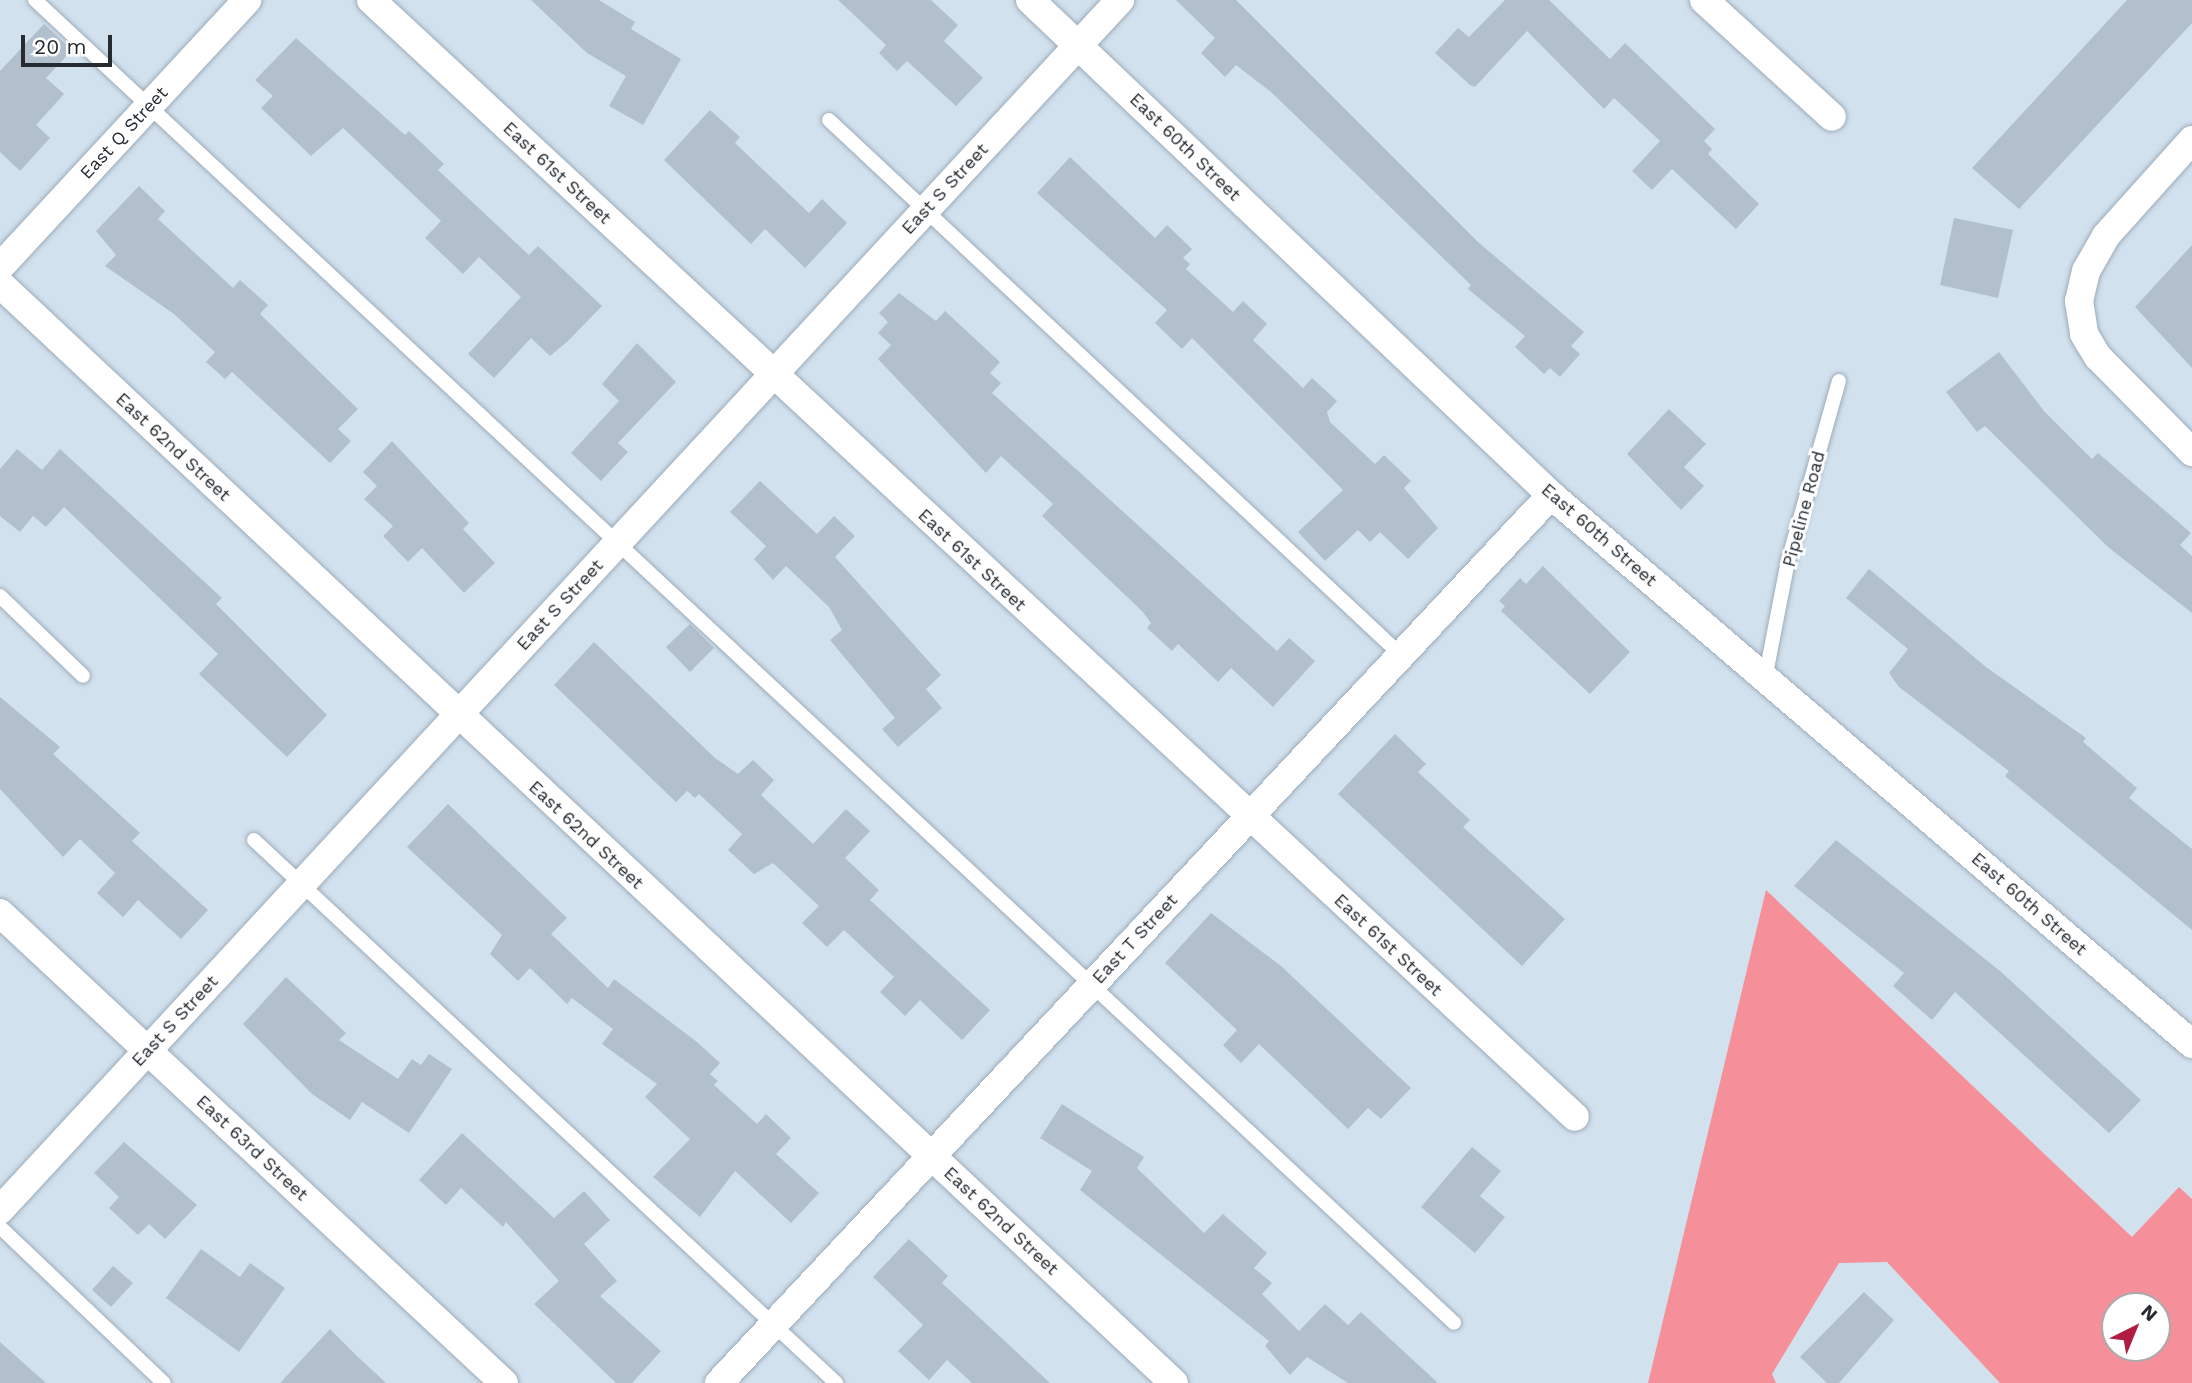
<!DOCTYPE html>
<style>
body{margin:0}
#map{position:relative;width:2192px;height:1383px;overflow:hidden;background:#d2e1ee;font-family:"Work Sans",sans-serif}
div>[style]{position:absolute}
.forest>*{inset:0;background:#f5909a}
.building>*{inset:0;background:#b2c0cd}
.roads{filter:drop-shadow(0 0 2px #9dacb8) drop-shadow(0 0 2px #9dacb8)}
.service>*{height:14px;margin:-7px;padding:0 7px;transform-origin:7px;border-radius:7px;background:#fff}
.minor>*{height:28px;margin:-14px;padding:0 14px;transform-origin:14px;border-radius:14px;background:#fff}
span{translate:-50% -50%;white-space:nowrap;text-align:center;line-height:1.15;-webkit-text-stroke:6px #fff;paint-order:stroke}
.street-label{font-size:18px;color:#252b30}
.north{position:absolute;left:2101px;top:1292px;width:70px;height:70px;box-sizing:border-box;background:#fff;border:2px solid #a8aaac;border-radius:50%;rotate:43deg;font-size:19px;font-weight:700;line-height:28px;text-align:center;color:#252b30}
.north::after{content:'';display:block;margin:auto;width:24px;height:32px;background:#b01c42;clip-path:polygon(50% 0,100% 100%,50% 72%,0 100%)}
.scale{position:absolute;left:21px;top:35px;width:91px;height:32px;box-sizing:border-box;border:4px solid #252b30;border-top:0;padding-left:9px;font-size:21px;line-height:24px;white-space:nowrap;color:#252b30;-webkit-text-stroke:5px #fff;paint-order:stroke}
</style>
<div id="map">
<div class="forest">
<i style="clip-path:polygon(evenodd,1766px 890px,2132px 1237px,2179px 1187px,2192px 1199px,2192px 1383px,2000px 1383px,1887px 1262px,1839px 1263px,1772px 1374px,1776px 1383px,1648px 1383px,1766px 890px,2115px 1306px,2157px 1306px,2157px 1348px,2115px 1348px,2115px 1306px)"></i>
</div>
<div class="building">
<i style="clip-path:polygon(531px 0,599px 0,635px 22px,631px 29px,681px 59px,643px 125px,609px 106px,626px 76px,587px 53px)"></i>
<i style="clip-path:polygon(838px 0,931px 0,958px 25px,944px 41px,983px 78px,956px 106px,907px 61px,897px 71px,879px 53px,886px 45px)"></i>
<i style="clip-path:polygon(1176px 0,1236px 0,1478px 242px,1584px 332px,1571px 346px,1580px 354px,1560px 377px,1550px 368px,1544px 374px,1515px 347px,1525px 336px,1468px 289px,1471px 285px,1271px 92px,1236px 65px,1225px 77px,1201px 53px,1215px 38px)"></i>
<i style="clip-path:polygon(1505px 0,1549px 0,1610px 59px,1625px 43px,1715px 129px,1704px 141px,1712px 149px,1708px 154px,1759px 204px,1736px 229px,1672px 169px,1652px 190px,1632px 171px,1660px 141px,1614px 98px,1604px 109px,1527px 31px,1475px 87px,1470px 85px,1435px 53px,1458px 28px,1469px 37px)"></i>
<i style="clip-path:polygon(2127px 0,2192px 0,2192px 23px,2019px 209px,1972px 168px)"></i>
<i style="clip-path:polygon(44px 24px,72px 50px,46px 78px,64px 94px,36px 125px,50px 138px,20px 171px,0 152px,0 71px)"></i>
<i style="clip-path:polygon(296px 38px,405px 135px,409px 131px,444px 164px,438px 170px,529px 255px,538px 246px,602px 306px,568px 341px,550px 356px,531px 338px,494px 378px,468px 354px,521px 297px,479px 257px,463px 274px,425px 238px,441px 221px,343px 128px,311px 156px,261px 108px,273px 96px,255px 80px)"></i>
<i style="clip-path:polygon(710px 110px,740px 137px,735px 143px,809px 213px,822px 199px,847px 223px,805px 268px,765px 229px,751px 244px,664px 160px)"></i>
<i style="clip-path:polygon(1070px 157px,1155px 238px,1167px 225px,1192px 249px,1183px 258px,1190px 264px,1186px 269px,1233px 312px,1243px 301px,1267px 324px,1253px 340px,1303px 388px,1312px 378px,1337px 401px,1327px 412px,1330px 422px,1375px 464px,1384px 455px,1411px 481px,1404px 488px,1438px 528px,1408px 559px,1380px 532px,1370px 542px,1358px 530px,1325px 561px,1298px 532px,1343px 490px,1192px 338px,1182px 349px,1155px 323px,1167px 310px,1037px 193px)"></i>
<i style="clip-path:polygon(139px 186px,165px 211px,158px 219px,233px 288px,240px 280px,268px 305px,260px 314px,358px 409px,338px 429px,351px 441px,330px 463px,232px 372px,225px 379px,206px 362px,215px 352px,174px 314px,105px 266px,116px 255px,96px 231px)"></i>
<i style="clip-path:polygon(1954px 218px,2013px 230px,1998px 298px,1940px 285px)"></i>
<i style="clip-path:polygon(2192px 245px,2192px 368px,2135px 307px)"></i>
<i style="clip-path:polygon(899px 293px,936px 321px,945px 311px,1000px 362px,990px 373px,1001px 383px,992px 393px,1277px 651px,1289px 638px,1315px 661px,1273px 707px,1231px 668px,1218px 682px,1178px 644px,1172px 651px,1147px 628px,1151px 623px,1143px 612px,1042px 516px,1053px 504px,1001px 456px,986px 473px,878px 359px,891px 345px,878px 333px,888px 322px,879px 313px)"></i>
<i style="clip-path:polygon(637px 343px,676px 382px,618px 443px,628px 452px,601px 481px,571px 453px,619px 401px,602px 384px)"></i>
<i style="clip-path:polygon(1999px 352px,2044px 411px,2092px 459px,2098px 453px,2191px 533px,2180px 545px,2192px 556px,2192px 613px,2108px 547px,1985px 426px,1977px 432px,1946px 392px)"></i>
<i style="clip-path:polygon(1669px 409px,1706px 444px,1684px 467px,1704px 486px,1681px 510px,1627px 454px)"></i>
<i style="clip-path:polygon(392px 441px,469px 523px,463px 529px,495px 563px,464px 593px,422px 548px,408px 562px,383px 536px,393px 526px,364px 499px,377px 486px,363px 472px)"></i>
<i style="clip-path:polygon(17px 449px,42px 470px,60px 449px,222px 598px,216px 604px,327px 715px,287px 757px,199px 674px,218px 654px,64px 507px,46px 527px,33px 516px,20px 532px,0 516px,0 469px)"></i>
<i style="clip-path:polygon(760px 481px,817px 534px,834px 516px,855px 536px,835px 557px,941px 675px,926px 689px,942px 708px,898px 747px,882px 729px,895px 718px,830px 640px,842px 630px,829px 607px,786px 566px,773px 580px,754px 559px,766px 546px,730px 512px)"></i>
<i style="clip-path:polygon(1543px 566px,1630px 652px,1590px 694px,1501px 611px,1505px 606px,1499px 601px,1520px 578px,1526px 584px)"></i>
<i style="clip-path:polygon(1869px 569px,1986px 667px,2086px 738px,2083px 742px,2137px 788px,2129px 798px,2192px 849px,2192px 930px,2005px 776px,2009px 771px,1899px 687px,1889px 673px,1908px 649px,1846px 598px)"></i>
<i style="clip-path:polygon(690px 624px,714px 648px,690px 672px,666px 647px)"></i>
<i style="clip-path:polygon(594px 642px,715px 758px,738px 774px,753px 760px,774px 780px,761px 795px,813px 844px,846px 809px,870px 831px,845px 858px,879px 890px,870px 900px,990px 1010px,962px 1040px,920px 1000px,905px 1016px,880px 992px,894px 977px,844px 930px,827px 947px,802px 923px,819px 906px,773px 863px,754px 874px,728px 850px,742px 834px,699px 794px,695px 798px,687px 791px,676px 802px,554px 685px)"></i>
<i style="clip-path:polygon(0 697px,60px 747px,53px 754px,140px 833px,132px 841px,208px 910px,181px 939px,138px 900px,123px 917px,97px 893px,115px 873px,80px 839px,63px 857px,0 789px)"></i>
<i style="clip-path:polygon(1395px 734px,1426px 764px,1418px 772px,1470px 820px,1463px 827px,1565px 919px,1522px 966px,1338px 794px)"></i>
<i style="clip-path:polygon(448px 804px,567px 918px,551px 934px,608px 988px,614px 979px,697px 1042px,720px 1063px,710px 1074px,718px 1081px,714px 1085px,757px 1124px,766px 1114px,791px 1138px,776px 1154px,819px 1193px,791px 1223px,735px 1171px,700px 1217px,653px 1177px,690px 1139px,645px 1097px,657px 1084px,602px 1044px,613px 1029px,572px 998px,567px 1004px,530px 968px,518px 981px,490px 954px,502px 935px,407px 847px)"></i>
<i style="clip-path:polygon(1836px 840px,2000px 971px,2141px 1100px,2109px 1133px,1955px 992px,1932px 1020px,1893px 986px,1904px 973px,1794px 886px)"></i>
<i style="clip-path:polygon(1211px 913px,1281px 966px,1411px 1088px,1381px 1119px,1368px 1108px,1348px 1129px,1259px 1044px,1241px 1063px,1223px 1045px,1237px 1030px,1165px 963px)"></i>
<i style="clip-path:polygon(286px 977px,346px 1033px,339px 1040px,398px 1079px,412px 1059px,421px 1065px,429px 1054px,452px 1069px,409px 1133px,362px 1102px,350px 1120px,312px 1094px,243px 1024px)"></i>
<i style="clip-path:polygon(1062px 1104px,1144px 1157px,1137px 1168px,1204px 1233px,1223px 1214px,1267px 1253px,1254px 1268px,1272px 1283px,1262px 1294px,1299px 1331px,1325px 1304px,1348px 1325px,1361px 1312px,1438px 1383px,1348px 1383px,1307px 1357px,1290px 1375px,1265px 1346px,1269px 1341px,1080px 1190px,1092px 1171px,1040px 1138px)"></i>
<i style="clip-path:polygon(462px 1133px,554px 1218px,584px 1191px,610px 1220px,584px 1244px,617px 1281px,600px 1296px,661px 1351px,632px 1383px,616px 1383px,534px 1304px,559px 1281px,506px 1222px,503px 1227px,461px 1188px,446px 1205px,419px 1180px)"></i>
<i style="clip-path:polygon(124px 1142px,197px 1205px,165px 1239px,149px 1224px,138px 1235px,109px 1208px,119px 1197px,94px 1173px)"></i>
<i style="clip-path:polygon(1472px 1147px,1501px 1171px,1480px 1196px,1505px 1217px,1475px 1253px,1421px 1207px)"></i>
<i style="clip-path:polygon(909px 1239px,948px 1276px,942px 1283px,1050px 1383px,972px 1383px,947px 1360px,929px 1380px,898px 1351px,923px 1325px,873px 1277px)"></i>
<i style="clip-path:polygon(201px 1249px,240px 1277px,250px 1263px,285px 1288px,239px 1352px,166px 1298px)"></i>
<i style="clip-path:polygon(113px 1266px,133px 1283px,111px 1307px,92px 1290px)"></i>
<i style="clip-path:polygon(1864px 1292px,1894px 1320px,1839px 1383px,1827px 1383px,1800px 1357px)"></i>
<i style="clip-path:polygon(330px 1329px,356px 1355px,386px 1383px,280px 1383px)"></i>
<i style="clip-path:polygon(0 1342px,46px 1383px,0 1383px)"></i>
</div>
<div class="roads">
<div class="service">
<i style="left:35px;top:0;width:1940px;rotate:42.99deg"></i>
<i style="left:829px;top:120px;width:783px;rotate:43.09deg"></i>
<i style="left:0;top:596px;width:115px;rotate:43.9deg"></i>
<i style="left:1765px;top:679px;width:120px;rotate:-79deg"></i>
<i style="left:1788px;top:561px;width:187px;rotate:-74.2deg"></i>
<i style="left:254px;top:840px;width:796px;rotate:43.01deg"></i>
<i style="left:0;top:1227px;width:226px;rotate:43.6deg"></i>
</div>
<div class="minor">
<i style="left:371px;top:0;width:1642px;rotate:42.85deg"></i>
<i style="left:1030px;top:0;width:719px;rotate:43.53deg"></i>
<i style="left:1551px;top:495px;width:844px;rotate:40.58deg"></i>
<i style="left:1704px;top:0;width:173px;rotate:42.4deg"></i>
<i style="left:2192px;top:140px;width:129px;rotate:131.9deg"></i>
<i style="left:2106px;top:236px;width:40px;rotate:119.7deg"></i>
<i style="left:2086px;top:271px;width:31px;rotate:103deg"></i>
<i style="left:2079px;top:301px;width:33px;rotate:81deg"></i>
<i style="left:2084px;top:334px;width:27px;rotate:59deg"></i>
<i style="left:2098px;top:357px;width:134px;rotate:45.3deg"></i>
<i style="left:0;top:267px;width:364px;rotate:-47.2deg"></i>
<i style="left:0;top:284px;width:1608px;rotate:43.11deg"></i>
<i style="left:0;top:913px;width:689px;rotate:43deg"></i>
<i style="left:0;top:1210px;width:1649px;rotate:-47.21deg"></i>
<i style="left:719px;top:1383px;width:1217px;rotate:-46.86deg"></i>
</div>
</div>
<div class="street-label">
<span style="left:124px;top:133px;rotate:-47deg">East Q Street</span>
<span style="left:1185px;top:147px;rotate:44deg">East 60th Street</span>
<span style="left:557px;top:173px;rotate:43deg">East 61st Street</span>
<span style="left:945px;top:189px;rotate:-47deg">East S Street</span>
<span style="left:173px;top:447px;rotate:43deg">East 62nd Street</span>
<span style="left:1804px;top:509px;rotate:-75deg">Pipeline Road</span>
<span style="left:1599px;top:535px;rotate:41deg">East 60th Street</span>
<span style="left:972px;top:560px;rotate:43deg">East 61st Street</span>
<span style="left:560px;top:605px;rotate:-47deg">East S Street</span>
<span style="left:586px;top:835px;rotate:43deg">East 62nd Street</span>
<span style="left:2029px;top:904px;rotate:41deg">East 60th Street</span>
<span style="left:1135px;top:939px;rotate:-47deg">East T Street</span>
<span style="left:1388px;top:945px;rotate:43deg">East 61st Street</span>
<span style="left:175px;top:1021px;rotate:-47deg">East S Street</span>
<span style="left:252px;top:1148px;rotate:43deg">East 63rd Street</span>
<span style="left:1001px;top:1221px;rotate:43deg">East 62nd Street</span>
</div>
<div class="north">N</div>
<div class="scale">20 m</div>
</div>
